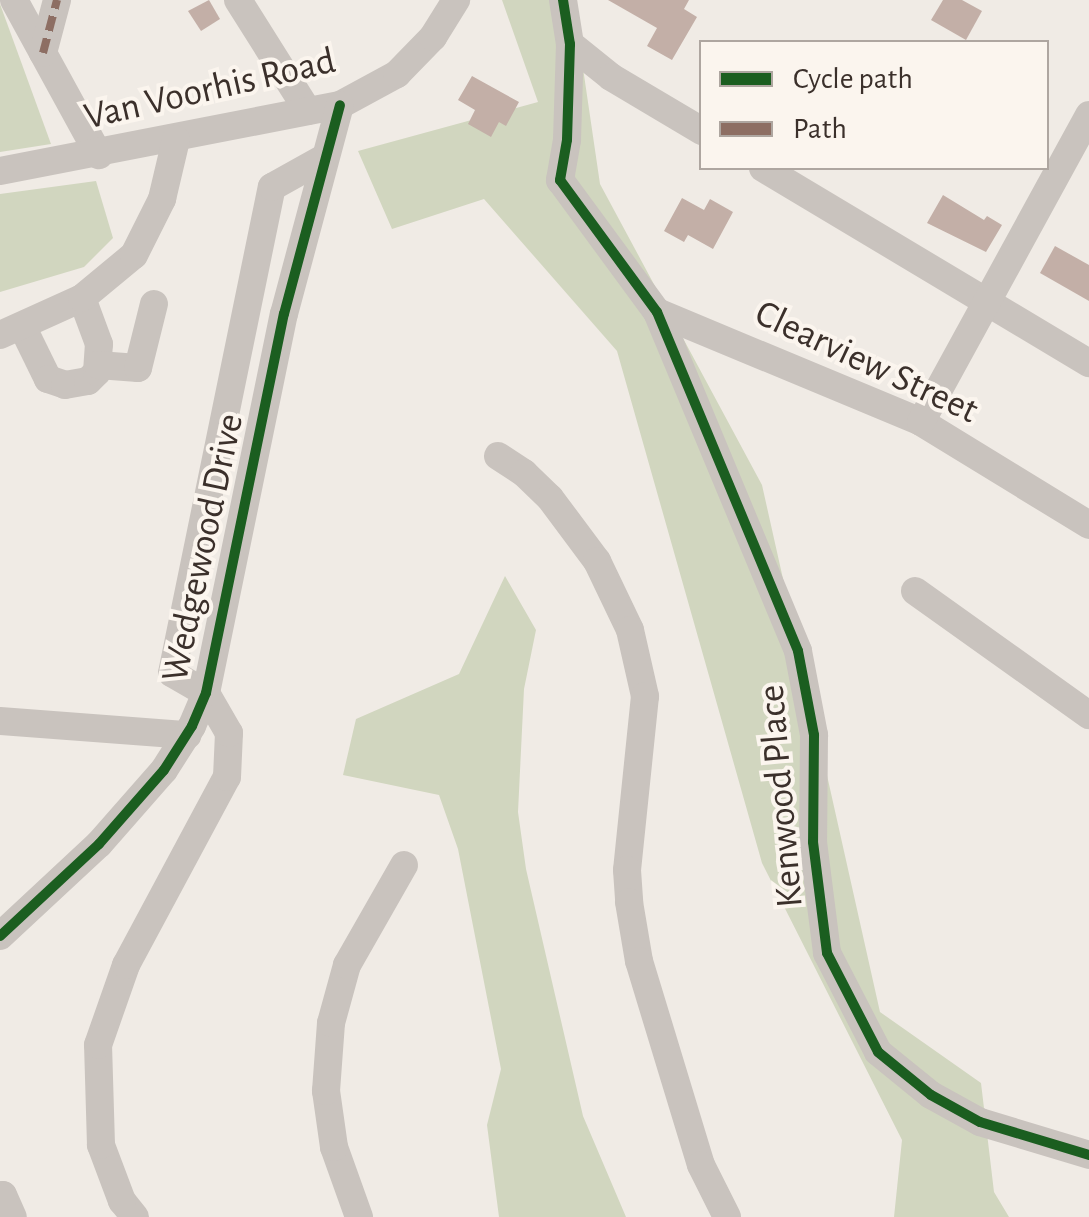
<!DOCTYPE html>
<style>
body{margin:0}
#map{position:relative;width:1089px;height:1217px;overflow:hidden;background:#f0ebe5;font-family:"Alegreya Sans",sans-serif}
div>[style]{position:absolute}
.green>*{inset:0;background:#d1d6bf}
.building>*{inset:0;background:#c3afa7}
.minor>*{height:28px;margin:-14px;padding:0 14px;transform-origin:14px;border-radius:14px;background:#c9c3be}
.quiet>*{height:8px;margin-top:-4px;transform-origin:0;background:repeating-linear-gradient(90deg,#8d6e63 0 15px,transparent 0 23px)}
.cycleway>*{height:10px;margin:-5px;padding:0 5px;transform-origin:5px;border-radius:5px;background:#1b5e20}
span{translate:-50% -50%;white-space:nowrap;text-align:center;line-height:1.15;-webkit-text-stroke:8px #fbf5ee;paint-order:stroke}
.street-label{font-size:38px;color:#3b302b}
.legend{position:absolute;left:699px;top:40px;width:350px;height:130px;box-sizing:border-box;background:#fbf5ee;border:2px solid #aea6a0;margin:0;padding:12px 18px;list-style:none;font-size:30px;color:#3b302b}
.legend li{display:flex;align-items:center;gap:20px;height:50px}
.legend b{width:50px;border:2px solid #aea6a0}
</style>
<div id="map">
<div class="green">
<i style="clip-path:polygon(502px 0,573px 0,600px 184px,762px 485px,880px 1012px,981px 1083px,994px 1192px,1009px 1217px,894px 1217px,902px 1140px,762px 863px,617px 351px,484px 199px,392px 229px,358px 151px,538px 102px)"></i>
<i style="clip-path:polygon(0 4px,51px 144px,0 152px)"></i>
<i style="clip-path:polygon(96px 181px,113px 238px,84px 267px,0 292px,0 194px)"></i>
<i style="clip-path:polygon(505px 576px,536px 630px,524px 689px,518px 812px,526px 869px,583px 1116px,626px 1217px,499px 1217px,487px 1125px,501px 1069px,458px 849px,439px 795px,343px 775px,356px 719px,459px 674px)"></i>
</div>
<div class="building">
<i style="clip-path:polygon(209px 0,220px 19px,201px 31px,188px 11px)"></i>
<i style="clip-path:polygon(608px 0,689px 0,684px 9px,697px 17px,672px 60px,647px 46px,657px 28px)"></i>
<i style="clip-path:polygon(943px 0,962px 0,982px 11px,966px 40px,931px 20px)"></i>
<i style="clip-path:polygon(472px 76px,519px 102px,506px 126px,499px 122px,491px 137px,468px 124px,475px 110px,458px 100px)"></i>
<i style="clip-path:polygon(943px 195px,984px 220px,987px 216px,1002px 225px,986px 252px,927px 223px)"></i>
<i style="clip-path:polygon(682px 198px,704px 210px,710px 199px,733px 212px,713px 249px,688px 235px,684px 242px,664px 231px)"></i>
<i style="clip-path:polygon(1055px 246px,1089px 265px,1089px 301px,1040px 273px)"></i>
</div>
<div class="minor">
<i style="left:14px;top:0;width:177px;rotate:61.3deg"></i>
<i style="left:238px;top:0;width:131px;rotate:57.8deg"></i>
<i style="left:563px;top:0;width:45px;rotate:81deg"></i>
<i style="left:570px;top:44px;width:96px;rotate:91.8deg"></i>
<i style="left:567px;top:140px;width:41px;rotate:99.9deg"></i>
<i style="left:560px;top:180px;width:164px;rotate:53.7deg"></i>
<i style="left:657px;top:312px;width:367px;rotate:67.4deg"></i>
<i style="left:798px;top:651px;width:86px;rotate:79.2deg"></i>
<i style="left:814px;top:735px;width:107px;rotate:90.5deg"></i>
<i style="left:813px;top:842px;width:112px;rotate:82.8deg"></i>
<i style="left:827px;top:953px;width:111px;rotate:62.7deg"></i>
<i style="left:878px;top:1052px;width:68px;rotate:39.1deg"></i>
<i style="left:931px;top:1095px;width:56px;rotate:28.9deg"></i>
<i style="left:980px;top:1122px;width:114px;rotate:16.8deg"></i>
<i style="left:570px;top:44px;width:53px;rotate:38.8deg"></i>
<i style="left:611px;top:77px;width:106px;rotate:30.7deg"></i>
<i style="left:43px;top:53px;width:55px;rotate:-75.2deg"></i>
<i style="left:763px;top:168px;width:380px;rotate:30.9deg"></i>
<i style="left:0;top:171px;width:346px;rotate:-11deg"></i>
<i style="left:340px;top:105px;width:65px;rotate:-28.5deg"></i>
<i style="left:397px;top:74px;width:52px;rotate:-45.8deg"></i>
<i style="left:433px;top:37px;width:44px;rotate:-58.1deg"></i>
<i style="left:657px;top:312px;width:286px;rotate:22.6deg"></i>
<i style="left:921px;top:422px;width:197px;rotate:31.5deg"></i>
<i style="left:22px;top:326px;width:59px;rotate:63.9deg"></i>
<i style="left:48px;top:379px;width:18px;rotate:19deg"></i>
<i style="left:65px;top:385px;width:23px;rotate:-10deg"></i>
<i style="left:88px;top:381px;width:13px;rotate:-45deg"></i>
<i style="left:97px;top:372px;width:28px;rotate:-86deg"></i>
<i style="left:99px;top:344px;width:49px;rotate:-110.3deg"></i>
<i style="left:0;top:335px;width:90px;rotate:-24.3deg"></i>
<i style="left:82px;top:298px;width:67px;rotate:-39.6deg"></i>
<i style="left:134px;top:255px;width:63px;rotate:-63.4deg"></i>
<i style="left:162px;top:199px;width:61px;rotate:-76.7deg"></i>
<i style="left:98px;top:365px;width:40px;rotate:4.3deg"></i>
<i style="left:138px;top:368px;width:66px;rotate:-76deg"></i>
<i style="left:921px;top:422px;width:350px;rotate:-61.3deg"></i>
<i style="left:498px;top:456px;width:31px;rotate:33deg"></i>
<i style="left:524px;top:473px;width:36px;rotate:44deg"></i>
<i style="left:550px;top:498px;width:79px;rotate:53.3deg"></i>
<i style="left:597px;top:561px;width:76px;rotate:64.4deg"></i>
<i style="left:630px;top:630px;width:68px;rotate:77.2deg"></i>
<i style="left:645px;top:696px;width:175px;rotate:95.9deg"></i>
<i style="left:627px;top:870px;width:32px;rotate:86deg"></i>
<i style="left:629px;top:902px;width:60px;rotate:80.4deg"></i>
<i style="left:639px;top:961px;width:213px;rotate:73.1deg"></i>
<i style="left:701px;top:1165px;width:58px;rotate:63.4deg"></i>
<i style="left:915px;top:591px;width:214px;rotate:35.5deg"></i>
<i style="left:0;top:721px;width:188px;rotate:4.3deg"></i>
<i style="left:0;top:936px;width:135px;rotate:-42.9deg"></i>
<i style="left:99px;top:844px;width:98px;rotate:-48.7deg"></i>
<i style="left:164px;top:770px;width:52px;rotate:-57.5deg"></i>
<i style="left:192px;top:726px;width:36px;rotate:-67deg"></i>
<i style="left:206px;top:693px;width:387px;rotate:-78.4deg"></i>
<i style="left:284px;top:314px;width:216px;rotate:-75deg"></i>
<i style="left:0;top:1196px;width:3px;rotate:-18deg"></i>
<i style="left:3px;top:1195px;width:24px;rotate:66deg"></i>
<i style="left:135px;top:1217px;width:21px;rotate:-129deg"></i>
<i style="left:122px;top:1201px;width:60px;rotate:-110.6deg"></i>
<i style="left:101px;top:1145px;width:100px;rotate:-91.7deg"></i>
<i style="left:98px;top:1045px;width:85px;rotate:-70.7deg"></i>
<i style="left:126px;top:965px;width:213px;rotate:-61.8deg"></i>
<i style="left:227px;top:777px;width:44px;rotate:-87.4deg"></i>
<i style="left:229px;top:733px;width:46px;rotate:-119.9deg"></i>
<i style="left:206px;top:693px;width:39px;rotate:-150deg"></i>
<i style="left:172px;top:673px;width:496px;rotate:-78.4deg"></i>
<i style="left:272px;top:187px;width:57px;rotate:-29.2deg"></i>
<i style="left:359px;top:1217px;width:74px;rotate:-109.7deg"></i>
<i style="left:334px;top:1147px;width:57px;rotate:-98.1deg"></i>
<i style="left:326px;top:1091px;width:68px;rotate:-85.8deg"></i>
<i style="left:331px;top:1023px;width:60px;rotate:-74.6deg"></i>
<i style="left:347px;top:965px;width:115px;rotate:-60.3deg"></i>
</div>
<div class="quiet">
<i style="left:43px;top:53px;width:55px;rotate:-75.2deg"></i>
</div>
<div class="cycleway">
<i style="left:563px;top:0;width:45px;rotate:81deg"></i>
<i style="left:570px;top:44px;width:96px;rotate:91.8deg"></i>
<i style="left:567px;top:140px;width:41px;rotate:99.9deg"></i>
<i style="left:560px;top:180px;width:164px;rotate:53.7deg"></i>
<i style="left:657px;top:312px;width:367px;rotate:67.4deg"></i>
<i style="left:798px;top:651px;width:86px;rotate:79.2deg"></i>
<i style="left:814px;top:735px;width:107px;rotate:90.5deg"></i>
<i style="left:813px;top:842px;width:112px;rotate:82.8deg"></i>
<i style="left:827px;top:953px;width:111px;rotate:62.7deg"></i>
<i style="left:878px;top:1052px;width:68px;rotate:39.1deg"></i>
<i style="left:931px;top:1095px;width:56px;rotate:28.9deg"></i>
<i style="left:980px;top:1122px;width:114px;rotate:16.8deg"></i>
<i style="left:0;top:936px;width:135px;rotate:-42.9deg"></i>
<i style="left:99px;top:844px;width:98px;rotate:-48.7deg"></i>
<i style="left:164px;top:770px;width:52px;rotate:-57.5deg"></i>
<i style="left:192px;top:726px;width:36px;rotate:-67deg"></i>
<i style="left:206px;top:693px;width:387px;rotate:-78.4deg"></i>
<i style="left:284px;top:314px;width:216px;rotate:-75deg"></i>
</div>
<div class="street-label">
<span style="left:210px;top:90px;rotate:-13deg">Van Voorhis Road</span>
<span style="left:866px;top:363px;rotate:25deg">Clearview Street</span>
<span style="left:204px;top:548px;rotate:-78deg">Wedgewood Drive</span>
<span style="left:782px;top:796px;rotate:-95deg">Kenwood Place</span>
</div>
<ul class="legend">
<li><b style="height:12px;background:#1b5e20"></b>Cycle path</li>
<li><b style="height:12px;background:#8d6e63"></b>Path</li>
</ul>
</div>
